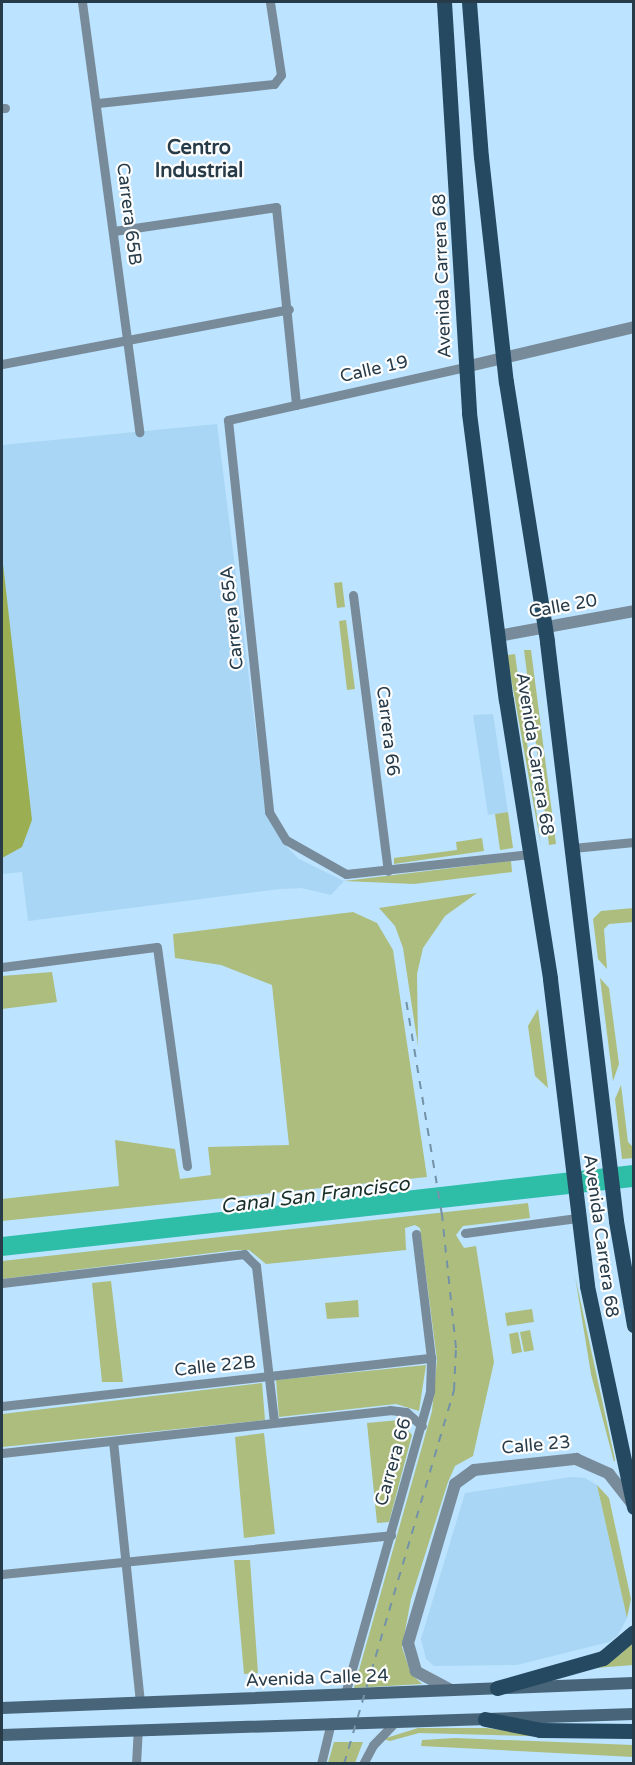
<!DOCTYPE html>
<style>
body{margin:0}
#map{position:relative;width:635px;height:1765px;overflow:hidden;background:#bce3ff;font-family:"Varela Round",sans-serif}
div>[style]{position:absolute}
.built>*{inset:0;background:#a9d6f4}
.green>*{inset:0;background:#adbd7d}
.forest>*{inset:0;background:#9baf52}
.water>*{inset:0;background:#2ebda7}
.minor>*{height:9px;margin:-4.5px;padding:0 4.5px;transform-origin:4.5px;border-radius:4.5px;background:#788b9a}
.tertiary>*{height:12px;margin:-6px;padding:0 6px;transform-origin:6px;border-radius:6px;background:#788b9a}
.secondary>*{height:12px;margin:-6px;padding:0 6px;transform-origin:6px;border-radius:6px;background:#476479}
.primary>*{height:15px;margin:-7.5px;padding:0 7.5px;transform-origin:7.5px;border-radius:7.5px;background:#244961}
.rail>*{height:2px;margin-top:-1px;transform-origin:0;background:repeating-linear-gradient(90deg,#7492a7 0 8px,transparent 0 16px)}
span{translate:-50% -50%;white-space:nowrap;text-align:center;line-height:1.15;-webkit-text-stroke:4.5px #fefefe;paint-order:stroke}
.street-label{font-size:18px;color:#273b49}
.neighbourhood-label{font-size:20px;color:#273b49;font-weight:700}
.water-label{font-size:20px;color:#182f2a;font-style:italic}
.frame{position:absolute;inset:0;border:3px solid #273b49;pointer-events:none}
</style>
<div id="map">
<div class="built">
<i style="clip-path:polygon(217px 424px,266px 814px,284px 844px,299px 859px,344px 881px,331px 895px,301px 888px,280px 889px,28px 921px,22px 872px,2px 874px,2px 445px)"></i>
<i style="clip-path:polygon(493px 714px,508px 812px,488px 815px,473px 715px)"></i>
<i style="clip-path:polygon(571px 1477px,585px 1478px,597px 1485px,627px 1618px,618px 1635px,609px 1642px,517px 1665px,434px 1666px,426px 1659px,421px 1639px,465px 1493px)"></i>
</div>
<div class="green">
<i style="clip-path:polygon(342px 582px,345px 607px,337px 608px,334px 583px)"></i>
<i style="clip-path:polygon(346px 620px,355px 689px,347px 690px,339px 621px)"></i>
<i style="clip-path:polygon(524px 650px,531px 650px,556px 844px,549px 845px)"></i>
<i style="clip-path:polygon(515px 654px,541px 846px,507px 655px)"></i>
<i style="clip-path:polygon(508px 812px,513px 848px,500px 850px,495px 814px)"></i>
<i style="clip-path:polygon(482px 838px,484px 851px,394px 864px,394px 858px,457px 850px,456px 842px)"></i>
<i style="clip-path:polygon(511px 861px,512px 872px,414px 884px,344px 881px)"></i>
<i style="clip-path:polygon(477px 893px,445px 916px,423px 948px,417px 974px,418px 1046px,403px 948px,395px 926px,379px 908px)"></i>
<i style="clip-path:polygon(633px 908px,633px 922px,609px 924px,604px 929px,607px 969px,598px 959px,593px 919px,601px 911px)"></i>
<i style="clip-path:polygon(353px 912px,377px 923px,393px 950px,427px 1177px,2px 1221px,2px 1199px,119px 1186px,115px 1140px,175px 1149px,180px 1179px,211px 1175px,208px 1147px,289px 1145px,272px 985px,221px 965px,175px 958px,173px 934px)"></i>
<i style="clip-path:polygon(52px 972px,57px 1002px,2px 1009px,2px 976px)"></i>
<i style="clip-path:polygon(600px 978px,609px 988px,619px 1064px,613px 1081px)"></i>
<i style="clip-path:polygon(538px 1009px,548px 1088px,535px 1076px,528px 1026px)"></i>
<i style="clip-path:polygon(621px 1085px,628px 1142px,634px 1148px,633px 1158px,622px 1159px,615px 1099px)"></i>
<i style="clip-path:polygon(528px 1203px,530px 1218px,463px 1226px,456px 1235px,464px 1248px,476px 1246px,494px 1362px,473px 1456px,455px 1466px,448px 1482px,411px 1599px,402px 1647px,411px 1674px,422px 1684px,354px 1688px,432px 1411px,437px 1360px,420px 1228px,415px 1225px,405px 1228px,406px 1250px,266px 1264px,249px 1250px,235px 1250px,2px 1279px,2px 1261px)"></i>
<i style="clip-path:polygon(575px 1276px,615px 1460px,614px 1462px,591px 1374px)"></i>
<i style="clip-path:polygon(111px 1281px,123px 1382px,102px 1382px,92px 1283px)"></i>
<i style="clip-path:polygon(358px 1300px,359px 1317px,327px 1319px,325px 1303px)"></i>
<i style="clip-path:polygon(532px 1309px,534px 1322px,507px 1326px,505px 1313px)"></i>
<i style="clip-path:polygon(530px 1330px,534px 1350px,524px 1352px,520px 1332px)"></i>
<i style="clip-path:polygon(518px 1332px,522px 1352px,512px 1354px,509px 1334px)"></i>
<i style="clip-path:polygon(426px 1365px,419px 1411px,396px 1404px,279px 1417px,276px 1380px)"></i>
<i style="clip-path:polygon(262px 1383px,265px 1420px,2px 1447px,2px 1414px)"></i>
<i style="clip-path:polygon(399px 1420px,412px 1435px,389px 1522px,377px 1523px,367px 1423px)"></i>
<i style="clip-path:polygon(264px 1433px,275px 1534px,244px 1538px,235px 1437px)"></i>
<i style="clip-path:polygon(597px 1485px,609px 1498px,631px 1599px,627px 1618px)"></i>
<i style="clip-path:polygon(234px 1560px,250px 1560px,258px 1673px,244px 1674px)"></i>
<i style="clip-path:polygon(633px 1640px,633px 1665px,596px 1668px,621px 1654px)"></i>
<i style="clip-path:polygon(418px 1728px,487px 1728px,536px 1735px,634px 1735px,633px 1739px,419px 1733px,390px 1741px,383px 1739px)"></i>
<i style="clip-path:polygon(455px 1738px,633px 1745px,633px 1757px,421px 1746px,422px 1740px)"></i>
<i style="clip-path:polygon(334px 1742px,363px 1742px,355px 1763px,328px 1763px)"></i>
</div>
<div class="forest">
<i style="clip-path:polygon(2px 555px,32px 820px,22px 847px,2px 858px)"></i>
</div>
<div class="water">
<i style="clip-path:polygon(633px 1165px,633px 1187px,2px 1256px,2px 1237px)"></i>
</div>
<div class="minor">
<i style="left:82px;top:2px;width:434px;rotate:82.4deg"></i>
<i style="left:98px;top:103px;width:177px;rotate:-6.2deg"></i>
<i style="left:274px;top:84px;width:11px;rotate:-52deg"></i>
<i style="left:281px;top:75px;width:74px;rotate:-98.6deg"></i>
<i style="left:2px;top:108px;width:3px"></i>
<i style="left:114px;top:231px;width:164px;rotate:-8.4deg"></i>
<i style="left:276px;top:207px;width:199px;rotate:84.2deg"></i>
<i style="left:2px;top:364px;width:292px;rotate:-10.8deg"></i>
<i style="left:465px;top:367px;width:243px;rotate:167.4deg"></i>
<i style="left:228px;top:420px;width:394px;rotate:84deg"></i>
<i style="left:269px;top:812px;width:33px;rotate:59deg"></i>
<i style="left:286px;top:840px;width:69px;rotate:29.5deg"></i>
<i style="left:346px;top:874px;width:185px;rotate:-6.2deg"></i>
<i style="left:353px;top:595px;width:278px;rotate:82.8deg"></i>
<i style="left:573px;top:848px;width:61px;rotate:-5.6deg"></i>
<i style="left:2px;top:967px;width:156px;rotate:-7.4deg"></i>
<i style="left:157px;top:947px;width:221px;rotate:82.2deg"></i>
<i style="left:465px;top:1233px;width:113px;rotate:-7.6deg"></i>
<i style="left:2px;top:1283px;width:244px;rotate:-6.8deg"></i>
<i style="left:244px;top:1254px;width:17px;rotate:45deg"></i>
<i style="left:256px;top:1266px;width:157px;rotate:83.4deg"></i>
<i style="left:2px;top:1406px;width:432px;rotate:-6.4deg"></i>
<i style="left:113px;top:1441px;width:263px;rotate:84.1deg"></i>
<i style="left:2px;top:1453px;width:390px;rotate:-6.3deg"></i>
<i style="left:390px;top:1410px;width:16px;rotate:7deg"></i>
<i style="left:406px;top:1412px;width:21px;rotate:41deg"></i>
<i style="left:2px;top:1574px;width:391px;rotate:-5.7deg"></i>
<i style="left:345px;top:1694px;width:315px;rotate:-74.3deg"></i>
<i style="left:430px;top:1391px;width:33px;rotate:-88deg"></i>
<i style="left:431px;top:1358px;width:125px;rotate:-96.9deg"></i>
<i style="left:136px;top:1764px;width:34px;rotate:-87deg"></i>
<i style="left:321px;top:1764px;width:43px;rotate:-76.6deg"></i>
<i style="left:363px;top:1764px;width:21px;rotate:-62deg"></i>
<i style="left:373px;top:1745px;width:33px;rotate:-46deg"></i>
</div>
<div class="tertiary">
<i style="left:465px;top:367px;width:174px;rotate:-13.3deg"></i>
<i style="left:498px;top:636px;width:138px;rotate:-10.4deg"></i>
<i style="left:451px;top:1690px;width:40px;rotate:-152deg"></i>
<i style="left:416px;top:1671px;width:29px;rotate:-106deg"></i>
<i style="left:408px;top:1643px;width:166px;rotate:-73.5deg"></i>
<i style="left:455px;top:1484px;width:24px;rotate:-36deg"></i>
<i style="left:474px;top:1470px;width:103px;rotate:-6.2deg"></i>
<i style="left:576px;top:1459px;width:36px;rotate:24deg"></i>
<i style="left:609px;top:1474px;width:36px;rotate:52deg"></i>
</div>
<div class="secondary">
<i style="left:2px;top:1708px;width:632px;rotate:-2.27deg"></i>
<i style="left:2px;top:1735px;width:632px;rotate:-1.9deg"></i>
</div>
<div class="primary">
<i style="left:444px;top:2px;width:412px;rotate:86.5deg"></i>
<i style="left:469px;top:413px;width:289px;rotate:82.7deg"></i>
<i style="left:506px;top:700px;width:282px;rotate:81deg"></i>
<i style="left:550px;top:979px;width:309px;rotate:83.1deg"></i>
<i style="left:587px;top:1286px;width:226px;rotate:78deg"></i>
<i style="left:469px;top:2px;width:155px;rotate:85.6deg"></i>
<i style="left:481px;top:157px;width:226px;rotate:83.7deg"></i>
<i style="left:506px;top:382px;width:263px;rotate:81deg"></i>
<i style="left:547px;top:642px;width:583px;rotate:83.2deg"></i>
<i style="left:616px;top:1221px;width:106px;rotate:80.2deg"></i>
<i style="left:497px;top:1688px;width:110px;rotate:-15.8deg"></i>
<i style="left:603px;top:1658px;width:40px;rotate:-40deg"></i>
<i style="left:485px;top:1719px;width:56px;rotate:11.3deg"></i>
<i style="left:540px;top:1730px;width:94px;rotate:0.6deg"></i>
</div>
<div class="rail">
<i style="left:344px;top:1764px;width:390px;rotate:-73.6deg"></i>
<i style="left:454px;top:1390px;width:42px;rotate:-87.3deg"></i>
<i style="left:456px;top:1348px;width:134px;rotate:-96deg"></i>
<i style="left:442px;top:1215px;width:219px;rotate:-99.5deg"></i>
</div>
<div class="street-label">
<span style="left:129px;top:214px;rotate:83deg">Carrera 65B</span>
<span style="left:442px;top:276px;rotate:-92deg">Avenida Carrera 68</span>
<span style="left:374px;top:369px;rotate:-13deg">Calle 19</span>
<span style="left:563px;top:606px;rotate:-10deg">Calle 20</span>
<span style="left:232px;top:618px;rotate:-96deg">Carrera 65A</span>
<span style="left:388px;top:731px;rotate:83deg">Carrera 66</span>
<span style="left:535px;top:754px;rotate:81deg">Avenida Carrera 68</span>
<span style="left:601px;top:1236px;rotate:82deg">Avenida Carrera 68</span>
<span style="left:215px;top:1366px;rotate:-6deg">Calle 22B</span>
<span style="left:536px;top:1445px;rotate:-5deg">Calle 23</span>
<span style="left:393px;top:1462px;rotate:-74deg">Carrera 66</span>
<span style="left:317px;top:1678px;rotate:-2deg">Avenida Calle 24</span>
</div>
<div class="neighbourhood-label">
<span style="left:199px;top:160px">Centro<br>Industrial</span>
</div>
<div class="water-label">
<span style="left:315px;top:1196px;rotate:-7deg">Canal San Francisco</span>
</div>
<div class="frame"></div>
</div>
